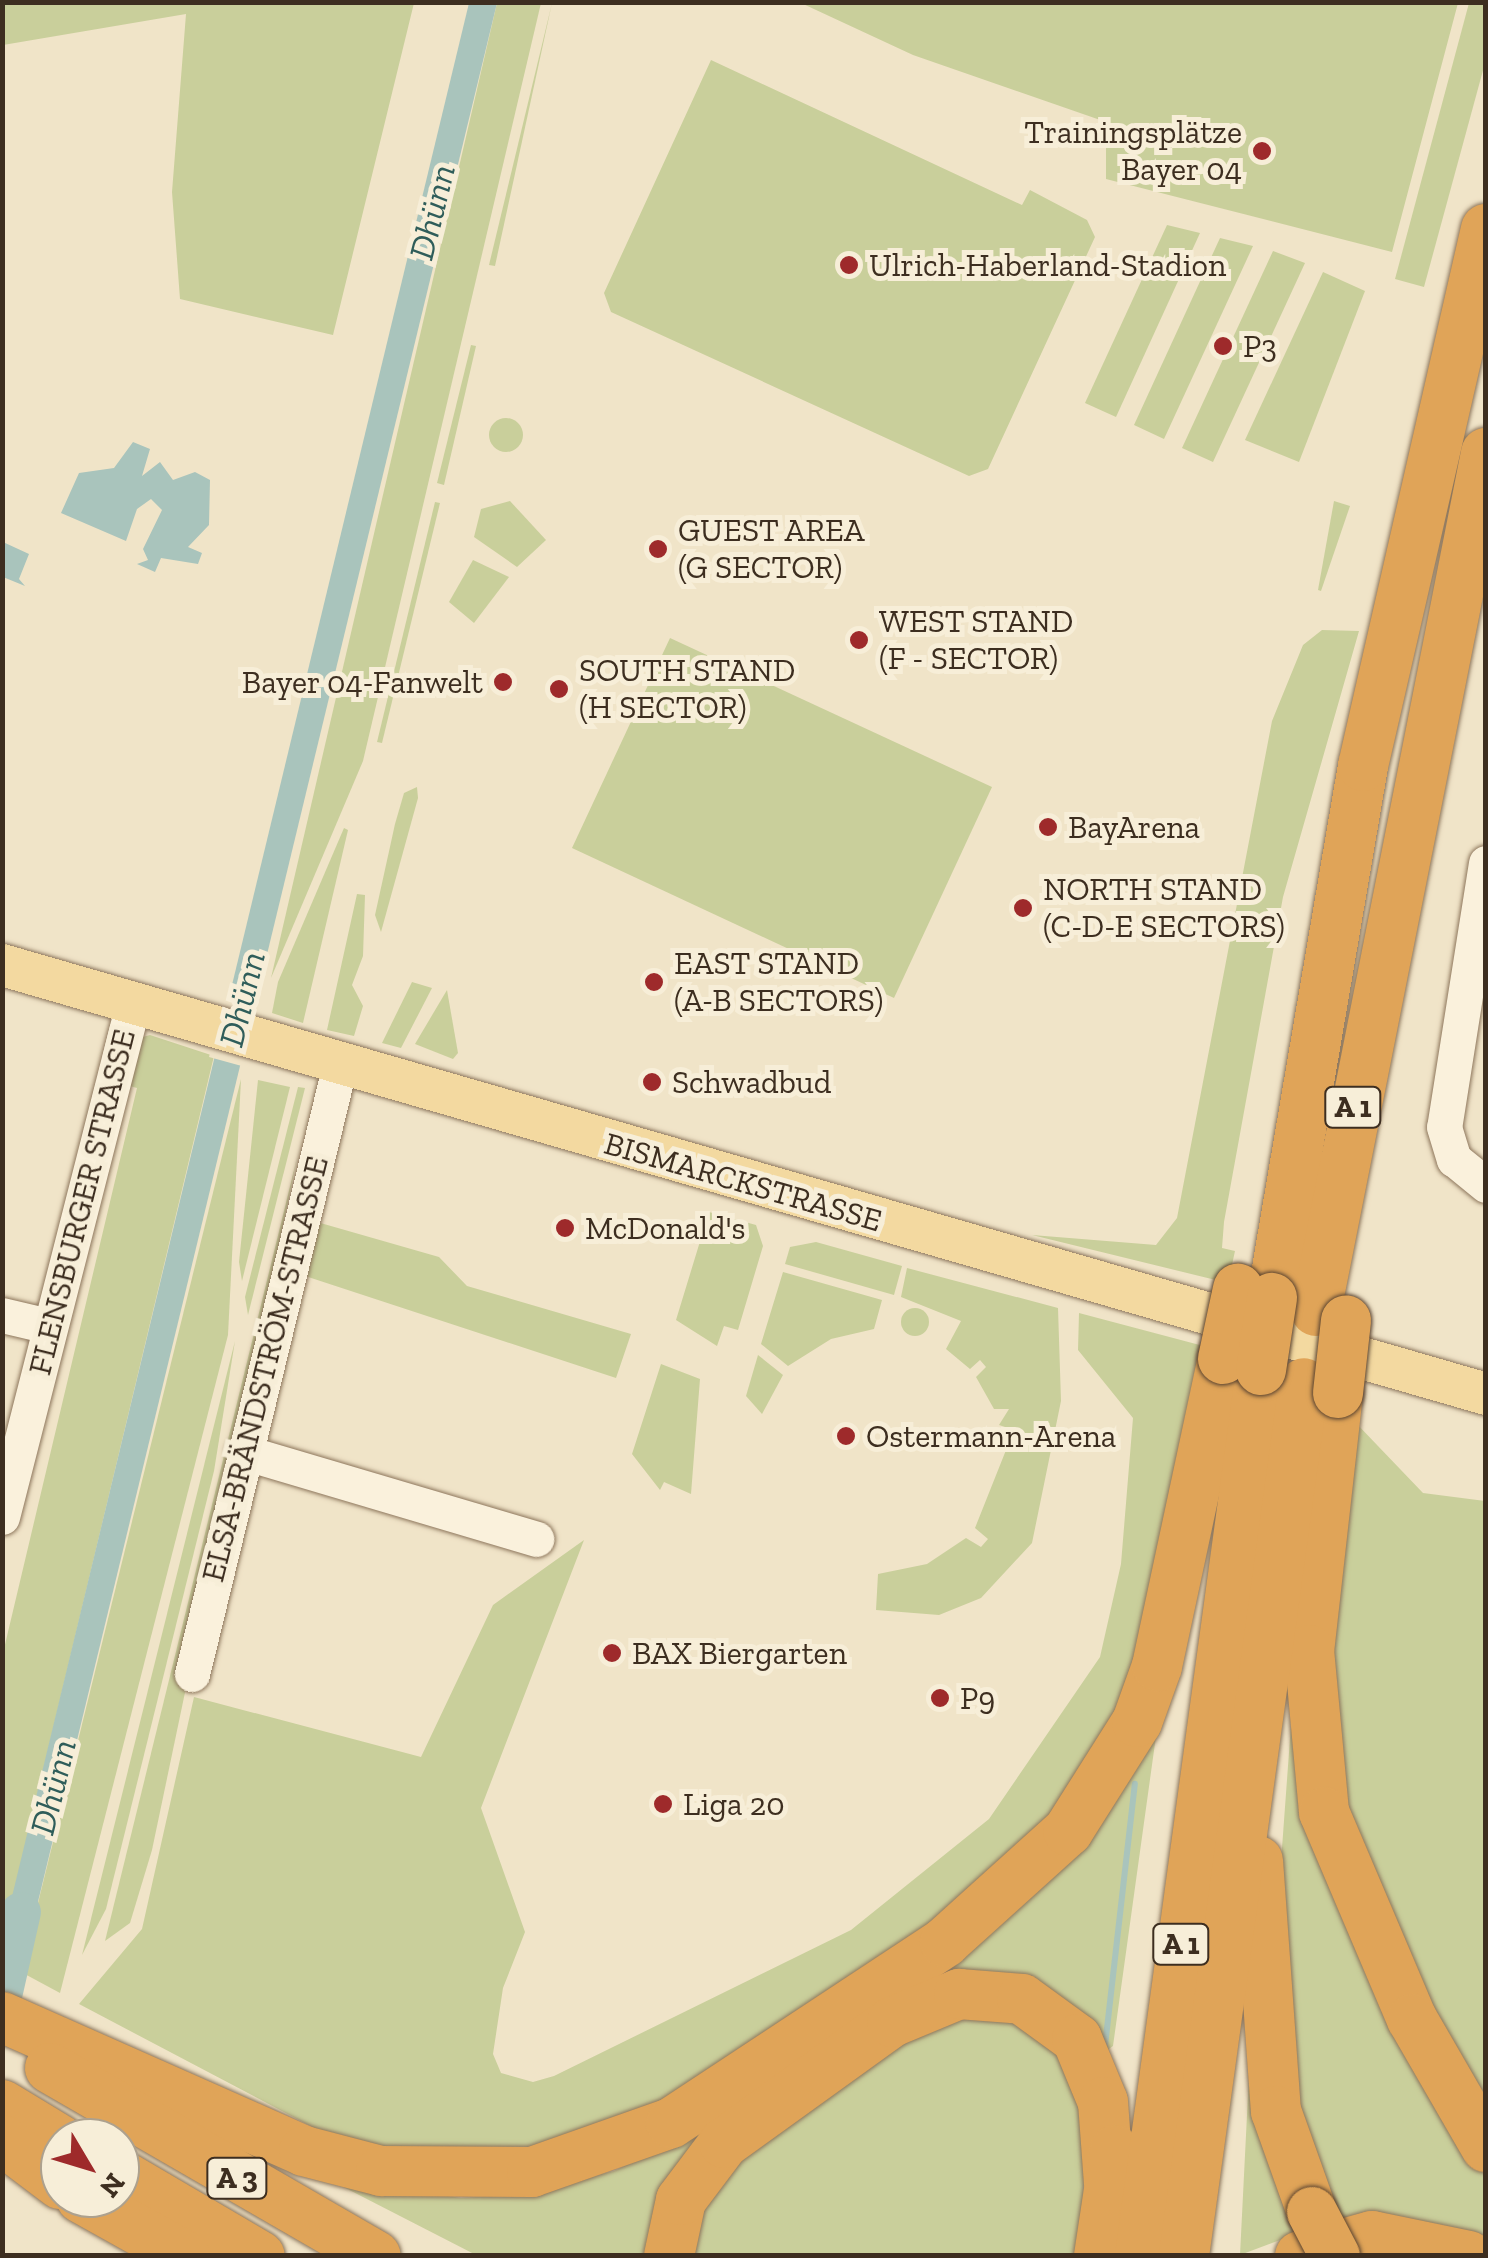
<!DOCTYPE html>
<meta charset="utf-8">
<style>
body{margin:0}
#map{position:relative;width:1488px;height:2258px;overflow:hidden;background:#f0e4c8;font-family:"Zilla Slab",serif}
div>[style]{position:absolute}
.green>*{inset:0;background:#c9cf9b}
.round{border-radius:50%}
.water>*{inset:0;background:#a9c4bc}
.pier>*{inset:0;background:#f0e4c8}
.stream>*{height:6px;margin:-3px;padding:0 3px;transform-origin:3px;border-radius:3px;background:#a9c4bc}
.river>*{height:40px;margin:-20px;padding:0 20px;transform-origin:20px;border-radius:20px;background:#a9c4bc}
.roads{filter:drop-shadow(0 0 2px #8d765c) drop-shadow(0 0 2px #8d765c)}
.minor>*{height:35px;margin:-17.5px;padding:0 17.5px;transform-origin:17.5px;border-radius:17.5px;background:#faf1dc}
.major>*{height:42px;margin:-21px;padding:0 21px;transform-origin:21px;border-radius:21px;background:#f3d9a0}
.highway>*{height:50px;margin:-25px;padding:0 25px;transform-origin:25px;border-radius:25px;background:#e0a458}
.bridges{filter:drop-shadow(0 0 2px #5b4430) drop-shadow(0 0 2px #5b4430)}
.highway-bridge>*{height:50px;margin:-25px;padding:0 25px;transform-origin:25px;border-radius:25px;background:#e0a458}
.dots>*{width:28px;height:28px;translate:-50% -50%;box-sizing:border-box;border:5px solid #f7eed8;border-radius:50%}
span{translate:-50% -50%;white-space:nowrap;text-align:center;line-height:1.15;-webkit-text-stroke:10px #f7eed8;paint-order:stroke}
.shield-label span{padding:2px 8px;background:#f7eed8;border:2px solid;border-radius:8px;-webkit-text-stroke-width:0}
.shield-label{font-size:30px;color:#3d2e20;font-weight:700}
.poi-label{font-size:32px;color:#3d2e20}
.right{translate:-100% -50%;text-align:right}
.left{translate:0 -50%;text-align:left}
.street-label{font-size:32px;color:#3d2e20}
.water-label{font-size:35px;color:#2f5d5a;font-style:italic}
.frame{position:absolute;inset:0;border:5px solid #3d2e20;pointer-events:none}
.north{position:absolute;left:40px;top:2118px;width:100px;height:100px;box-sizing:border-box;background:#f7eed8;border:2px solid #ada18e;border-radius:50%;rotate:128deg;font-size:28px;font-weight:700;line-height:40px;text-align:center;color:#3d2e20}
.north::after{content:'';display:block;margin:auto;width:35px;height:45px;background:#9e2a2b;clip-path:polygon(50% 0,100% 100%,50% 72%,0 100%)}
</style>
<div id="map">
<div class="green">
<i style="clip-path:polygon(3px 2px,414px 3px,333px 335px,180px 299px,172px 192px,186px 14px,3px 45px)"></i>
<i style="clip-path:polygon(497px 3px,541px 3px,363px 761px,271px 978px)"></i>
<i style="clip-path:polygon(552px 3px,495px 266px,489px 265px)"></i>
<i style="clip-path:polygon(801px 3px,1458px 3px,1392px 252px,1106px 179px,1106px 122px,913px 55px)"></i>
<i style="clip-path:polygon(1469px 3px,1485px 3px,1485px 63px,1424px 287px,1395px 279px)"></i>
<i style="clip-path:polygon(711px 60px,1022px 205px,1030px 190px,1087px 220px,1095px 237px,988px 469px,969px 476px,611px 312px,604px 293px)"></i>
<i style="clip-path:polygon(1167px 225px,1200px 233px,1116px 417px,1085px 403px)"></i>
<i style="clip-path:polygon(1220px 238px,1253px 246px,1164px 439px,1134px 425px)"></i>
<i style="clip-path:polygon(1273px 251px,1305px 263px,1213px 462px,1182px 448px)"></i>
<i style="clip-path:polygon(1323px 272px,1365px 291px,1299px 462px,1245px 440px)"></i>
<i style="clip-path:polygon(471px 345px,476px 346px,444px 485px,437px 483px)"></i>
<i class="round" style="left:489px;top:418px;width:34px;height:34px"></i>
<i style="clip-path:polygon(510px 501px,546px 540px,517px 567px,474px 537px,481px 509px)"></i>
<i style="clip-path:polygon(1334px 501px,1350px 506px,1321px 591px,1318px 590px)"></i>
<i style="clip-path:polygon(435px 502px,440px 503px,382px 743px,377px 742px)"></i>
<i style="clip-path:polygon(473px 560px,509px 577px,474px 623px,449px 602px)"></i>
<i style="clip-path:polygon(1322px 630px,1359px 631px,1283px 897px,1224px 1222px,1222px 1248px,1235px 1251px,1228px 1283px,1032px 1235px,1156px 1245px,1177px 1218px,1272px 721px,1303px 645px)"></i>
<i style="clip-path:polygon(670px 638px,992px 787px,894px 998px,572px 848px)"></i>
<i style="clip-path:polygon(417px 787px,418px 798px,381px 932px,375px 915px,395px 824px,404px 793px)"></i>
<i style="clip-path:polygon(344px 828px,348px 830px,303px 1023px,272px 1013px,278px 982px)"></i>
<i style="clip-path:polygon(357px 894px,365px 895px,363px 956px,352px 985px,363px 1006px,354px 1036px,327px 1030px)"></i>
<i style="clip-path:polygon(412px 982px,432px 988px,401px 1048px,382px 1043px)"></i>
<i style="clip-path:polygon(447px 990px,458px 1053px,453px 1059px,415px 1044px)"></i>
<i style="clip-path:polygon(150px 1035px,214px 1056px,3px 1938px,3px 1653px,137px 1088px,122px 1084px,139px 1038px)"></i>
<i style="clip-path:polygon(241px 1079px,228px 1335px,60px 1993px,21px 1972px)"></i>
<i style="clip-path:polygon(258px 1080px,290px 1087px,242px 1281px,239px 1262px)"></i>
<i style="clip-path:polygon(298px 1087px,305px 1088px,248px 1315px,245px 1297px)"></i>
<i style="clip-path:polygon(297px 1158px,152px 1850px,130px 1923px,105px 1941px)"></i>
<i style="clip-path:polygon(709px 1212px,756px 1225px,763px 1246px,738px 1330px,724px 1326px,717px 1346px,676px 1320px)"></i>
<i style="clip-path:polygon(310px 1220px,439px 1257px,467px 1286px,631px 1334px,616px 1378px,296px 1273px)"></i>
<i style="clip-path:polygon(816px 1242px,902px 1266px,894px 1295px,785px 1264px,790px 1247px)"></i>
<i style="clip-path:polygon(907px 1268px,1058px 1308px,1061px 1401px,1032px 1543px,981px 1598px,939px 1615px,876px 1610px,878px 1574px,927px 1564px,966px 1538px,981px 1547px,988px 1539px,975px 1528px,1014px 1430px,999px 1425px,1009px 1409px,994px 1409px,976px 1377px,986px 1367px,980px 1360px,970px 1369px,946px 1349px,961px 1321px,901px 1297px)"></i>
<i style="clip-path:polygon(783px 1272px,882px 1300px,874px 1329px,831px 1339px,788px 1366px,761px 1344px)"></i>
<i class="round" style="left:901px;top:1308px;width:28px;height:28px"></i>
<i style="clip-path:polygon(1079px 1313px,1211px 1348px,1133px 1676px,1078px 1782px,1019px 1853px,959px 1907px,711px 2080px,550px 2149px,429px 2160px,316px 2129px,79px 2004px,142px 1929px,194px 1697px,421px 1757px,493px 1605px,584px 1540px,481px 1808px,525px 1932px,503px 1988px,493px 2054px,501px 2073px,533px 2082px,554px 2076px,851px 1930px,989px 1819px,1100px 1657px,1121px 1564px,1133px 1418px,1078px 1350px)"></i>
<i style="clip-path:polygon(235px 1341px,214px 1471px,106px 1909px,82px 1955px)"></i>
<i style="clip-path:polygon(758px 1355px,783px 1375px,762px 1414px,746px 1396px)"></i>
<i style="clip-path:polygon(661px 1364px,700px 1379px,691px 1494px,664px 1482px,660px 1490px,632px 1454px)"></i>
<i style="clip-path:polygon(1355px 1422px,1423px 1493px,1485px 1501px,1485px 2108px,1360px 1876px,1325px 1695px)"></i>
<i style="clip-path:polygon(1291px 1725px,1417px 2056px,1485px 2173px,1485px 2243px,1403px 2217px,1291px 2236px,1240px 2255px,1252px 2015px,1299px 2142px,1279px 1889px)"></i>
<i style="clip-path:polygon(1157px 1729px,1113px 2046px,1106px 2051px,930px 1978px,1080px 1849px)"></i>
<i style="clip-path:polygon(937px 2014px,1032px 2019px,1091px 2099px,1078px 2255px,684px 2256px,726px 2162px)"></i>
<i style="clip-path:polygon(721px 2119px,653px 2255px,476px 2255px,324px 2177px,461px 2198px,521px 2194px,614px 2171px)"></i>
</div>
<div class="water">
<i style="clip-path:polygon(469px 3px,497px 3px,21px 1972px,3px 1962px,2px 1938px)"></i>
<i style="clip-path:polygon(133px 442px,150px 449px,142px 476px,160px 462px,173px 480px,195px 472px,210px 480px,209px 525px,188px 547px,202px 553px,198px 564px,161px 558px,155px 572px,137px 564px,148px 560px,143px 549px,162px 510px,151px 499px,137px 509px,126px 541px,61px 513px,79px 473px,114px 468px)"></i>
<i style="clip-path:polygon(3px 542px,29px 554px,19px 579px,25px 586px,3px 577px)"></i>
</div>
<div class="pier">
<i style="clip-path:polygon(224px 998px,262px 1009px,249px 1068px,209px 1057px)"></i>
</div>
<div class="stream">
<i style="left:1105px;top:2046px;width:264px;rotate:-83.5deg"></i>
</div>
<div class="river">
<i style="left:2px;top:1996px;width:86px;rotate:-77.3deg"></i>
</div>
<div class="roads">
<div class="minor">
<i style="left:1486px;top:863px;width:267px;rotate:99deg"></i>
<i style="left:1444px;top:1127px;width:34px;rotate:73deg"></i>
<i style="left:1454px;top:1159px;width:41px;rotate:39.1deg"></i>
<i style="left:2px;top:1315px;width:48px;rotate:13.2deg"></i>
<i style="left:243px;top:1452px;width:306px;rotate:16.5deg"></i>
<i style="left:2px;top:1517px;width:529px;rotate:-75.68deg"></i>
<i style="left:192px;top:1674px;width:628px;rotate:-76.36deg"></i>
</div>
<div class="major">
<i style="left:2px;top:965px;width:1545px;rotate:16.12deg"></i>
</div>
<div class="highway">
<i style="left:1272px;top:1298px;width:540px;rotate:-80.29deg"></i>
<i style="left:1363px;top:766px;width:551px;rotate:-77.1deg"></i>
<i style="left:1316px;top:1311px;width:875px;rotate:-78.79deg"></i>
<i style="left:1338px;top:1393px;width:259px;rotate:96.4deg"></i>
<i style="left:1309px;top:1650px;width:163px;rotate:84.7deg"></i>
<i style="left:1324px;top:1812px;width:225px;rotate:67deg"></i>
<i style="left:1412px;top:2019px;width:148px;rotate:60deg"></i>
<i style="left:1258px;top:1861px;width:251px;rotate:85.9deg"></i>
<i style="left:1276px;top:2111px;width:107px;rotate:70.4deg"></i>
<i style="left:2px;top:2017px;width:330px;rotate:23.9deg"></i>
<i style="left:304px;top:2151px;width:80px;rotate:14.6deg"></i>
<i style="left:381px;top:2171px;width:151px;rotate:0.4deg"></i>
<i style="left:532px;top:2172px;width:147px;rotate:-19.4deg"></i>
<i style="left:671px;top:2123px;width:328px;rotate:-33.4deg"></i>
<i style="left:945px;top:1942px;width:166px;rotate:-42.1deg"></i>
<i style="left:1068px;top:1831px;width:129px;rotate:-57.7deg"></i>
<i style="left:1137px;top:1722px;width:59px;rotate:-70.3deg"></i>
<i style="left:1157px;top:1666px;width:314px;rotate:-77.9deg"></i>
<i style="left:50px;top:2068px;width:376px;rotate:30deg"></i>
<i style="left:2px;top:2105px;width:68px;rotate:31.1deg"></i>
<i style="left:2px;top:2140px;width:73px;rotate:37.2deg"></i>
<i style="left:120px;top:2174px;width:162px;rotate:30.4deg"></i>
<i style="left:81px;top:2198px;width:119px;rotate:29.1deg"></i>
<i style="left:669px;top:2256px;width:57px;rotate:-77.9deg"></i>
<i style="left:681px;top:2200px;width:71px;rotate:-53deg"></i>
<i style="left:724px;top:2143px;width:207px;rotate:-35.8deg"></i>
<i style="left:892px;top:2022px;width:73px;rotate:-22.7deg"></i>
<i style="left:959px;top:1994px;width:63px;rotate:4.5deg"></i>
<i style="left:1022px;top:1999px;width:68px;rotate:36deg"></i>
<i style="left:1077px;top:2039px;width:68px;rotate:67.6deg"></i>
<i style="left:1103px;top:2102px;width:81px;rotate:85.8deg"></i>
<i style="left:1099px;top:2256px;width:107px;rotate:-81.4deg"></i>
<i style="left:1140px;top:2256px;width:894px;rotate:-82.22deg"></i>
<i style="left:1184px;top:2256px;width:881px;rotate:-82.17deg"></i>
<i style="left:1300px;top:2256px;width:75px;rotate:-15.5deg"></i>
<i style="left:1372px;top:2236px;width:99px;rotate:11.7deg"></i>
</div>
</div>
<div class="bridges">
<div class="highway-bridge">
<i style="left:1223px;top:1359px;width:72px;rotate:-77.9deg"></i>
<i style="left:1261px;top:1370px;width:73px;rotate:-81.3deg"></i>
<i style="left:1338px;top:1393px;width:73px;rotate:-83.7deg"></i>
<i style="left:1312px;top:2212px;width:50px;rotate:62.4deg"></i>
</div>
</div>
<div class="dots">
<i style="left:1262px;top:151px;background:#9e2a2b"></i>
<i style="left:849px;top:265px;background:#9e2a2b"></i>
<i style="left:1223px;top:346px;background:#9e2a2b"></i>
<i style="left:658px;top:549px;background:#9e2a2b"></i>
<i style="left:859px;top:640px;background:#9e2a2b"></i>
<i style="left:503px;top:682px;background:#9e2a2b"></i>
<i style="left:559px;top:689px;background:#9e2a2b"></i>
<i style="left:1048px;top:827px;background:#9e2a2b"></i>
<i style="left:1023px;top:908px;background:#9e2a2b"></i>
<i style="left:654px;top:982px;background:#9e2a2b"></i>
<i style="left:652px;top:1082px;background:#9e2a2b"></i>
<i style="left:565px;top:1228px;background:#9e2a2b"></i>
<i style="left:846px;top:1436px;background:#9e2a2b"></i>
<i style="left:612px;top:1653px;background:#9e2a2b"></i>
<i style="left:940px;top:1698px;background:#9e2a2b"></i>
<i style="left:663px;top:1804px;background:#9e2a2b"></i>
</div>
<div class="shield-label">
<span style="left:1353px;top:1107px">A 1</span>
<span style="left:1181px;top:1944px">A 1</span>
<span style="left:237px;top:2178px">A 3</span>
</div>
<div class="poi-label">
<span class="right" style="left:1242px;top:151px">Trainingsplätze<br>Bayer 04</span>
<span class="left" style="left:869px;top:265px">Ulrich-Haberland-Stadion</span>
<span class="left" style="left:1243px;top:346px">P3</span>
<span class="left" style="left:678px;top:549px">GUEST AREA<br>(G SECTOR)</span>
<span class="left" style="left:879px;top:640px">WEST STAND<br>(F - SECTOR)</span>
<span class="left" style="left:579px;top:689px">SOUTH STAND<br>(H SECTOR)</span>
<span class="right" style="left:483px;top:682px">Bayer 04-Fanwelt</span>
<span class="left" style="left:1068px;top:827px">BayArena</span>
<span class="left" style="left:1043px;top:908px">NORTH STAND<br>(C-D-E SECTORS)</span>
<span class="left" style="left:674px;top:982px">EAST STAND<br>(A-B SECTORS)</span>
<span class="left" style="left:672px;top:1082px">Schwadbud</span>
<span class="left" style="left:585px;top:1228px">McDonald's</span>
<span class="left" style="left:866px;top:1436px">Ostermann-Arena</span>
<span class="left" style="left:632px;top:1653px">BAX Biergarten</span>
<span class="left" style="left:960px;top:1698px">P9</span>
<span class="left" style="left:683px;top:1804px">Liga 20</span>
</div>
<div class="street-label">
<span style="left:743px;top:1182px;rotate:16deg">BISMARCKSTRASSE</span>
<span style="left:82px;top:1202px;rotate:-76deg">FLENSBURGER STRASSE</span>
<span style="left:265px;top:1369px;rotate:-76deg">ELSA-BRÄNDSTRÖM-STRASSE</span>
</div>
<div class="water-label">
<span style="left:432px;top:212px;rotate:-76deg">Dhünn</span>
<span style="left:242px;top:999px;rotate:-76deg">Dhünn</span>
<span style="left:53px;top:1787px;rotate:-76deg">Dhünn</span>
</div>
<div class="frame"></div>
<div class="north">N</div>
</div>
